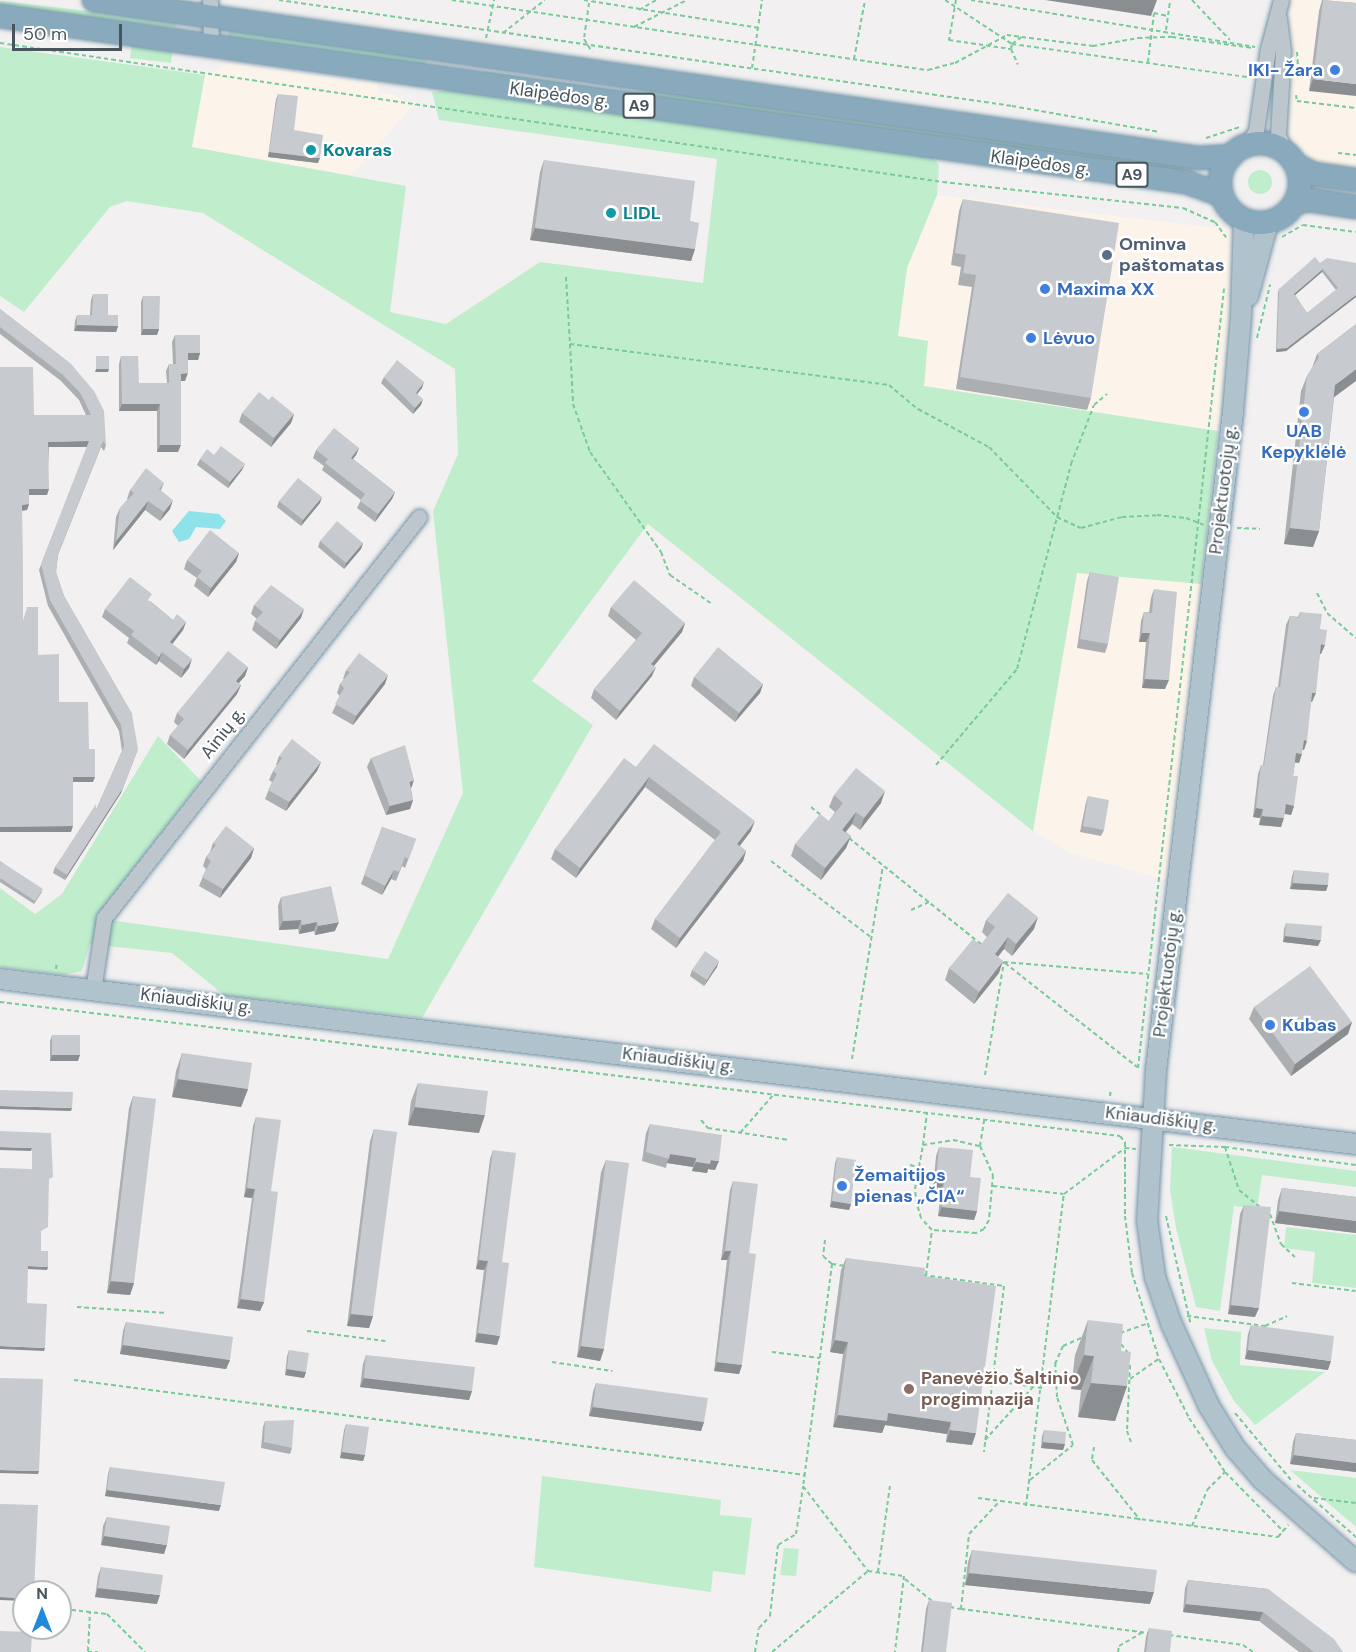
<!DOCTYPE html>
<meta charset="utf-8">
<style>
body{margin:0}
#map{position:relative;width:1356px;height:1652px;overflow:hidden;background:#f2f0f0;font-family:"DM Sans",sans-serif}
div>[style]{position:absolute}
.commercial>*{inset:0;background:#fcf4ea}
.green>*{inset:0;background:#c0eecc}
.round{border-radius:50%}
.water>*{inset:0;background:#8ee2e9}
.path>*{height:2px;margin-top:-1px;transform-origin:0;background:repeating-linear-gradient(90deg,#78cb98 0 4.5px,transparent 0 7.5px)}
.roads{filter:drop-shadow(0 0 2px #7494a8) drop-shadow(0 0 2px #7494a8)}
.minor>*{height:15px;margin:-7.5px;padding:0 7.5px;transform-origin:7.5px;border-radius:7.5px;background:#bcc6cc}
.major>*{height:20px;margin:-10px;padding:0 10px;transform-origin:10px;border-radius:10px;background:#b0c3cd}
.highway>*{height:22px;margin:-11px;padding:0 11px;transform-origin:11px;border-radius:11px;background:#89a9bd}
.highway>.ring{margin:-11px;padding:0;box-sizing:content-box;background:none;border:22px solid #89a9bd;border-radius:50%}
.wall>*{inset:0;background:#abafb2}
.shaded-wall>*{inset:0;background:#8b8e91}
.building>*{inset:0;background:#c7cbcf}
.dots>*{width:16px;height:16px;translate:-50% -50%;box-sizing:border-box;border:3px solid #fff;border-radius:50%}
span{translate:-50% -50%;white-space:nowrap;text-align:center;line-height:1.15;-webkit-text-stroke:4.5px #fff;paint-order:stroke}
.shield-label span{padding:2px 4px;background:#fff;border:2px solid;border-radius:4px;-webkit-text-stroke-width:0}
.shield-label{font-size:16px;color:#48555c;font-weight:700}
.shop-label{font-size:18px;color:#366cbe;font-weight:700}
.right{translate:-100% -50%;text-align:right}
.left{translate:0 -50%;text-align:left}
.street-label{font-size:18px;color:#48555c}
.culture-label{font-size:18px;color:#0d838f;font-weight:700}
.service-label{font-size:18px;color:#4e5e75;font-weight:700}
.education-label{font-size:18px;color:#785e54;font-weight:700}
.north{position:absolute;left:12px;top:1580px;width:60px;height:60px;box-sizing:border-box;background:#fff;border:2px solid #b6bbbe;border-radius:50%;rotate:0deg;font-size:16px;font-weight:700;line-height:24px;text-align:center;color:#48555c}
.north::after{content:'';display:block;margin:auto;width:21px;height:27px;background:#1f8add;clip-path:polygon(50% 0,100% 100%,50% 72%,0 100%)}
.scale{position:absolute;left:12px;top:24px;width:110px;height:27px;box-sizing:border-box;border:3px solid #48555c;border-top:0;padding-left:8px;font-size:18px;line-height:21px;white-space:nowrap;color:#48555c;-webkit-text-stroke:4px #fff;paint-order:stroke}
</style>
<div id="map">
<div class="commercial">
<i style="clip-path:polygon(1284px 0,1356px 0,1356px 169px,1310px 162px,1271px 118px)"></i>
<i style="clip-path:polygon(230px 64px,378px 84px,378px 93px,394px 95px,413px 105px,351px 175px,191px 147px,205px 75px)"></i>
<i style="clip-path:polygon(937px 195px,1241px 231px,1218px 431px,924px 386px,898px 336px,907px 268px)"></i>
<i style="clip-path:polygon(1077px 573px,1201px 584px,1169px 881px,1071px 853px,1033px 831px)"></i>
</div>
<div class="green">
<i style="clip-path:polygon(0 1px,177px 21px,176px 28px,0 8px)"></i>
<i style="clip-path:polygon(229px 30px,425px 57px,427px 63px,426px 66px,228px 38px)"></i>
<i style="clip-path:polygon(132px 43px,173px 49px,171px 63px,130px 58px)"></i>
<i style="clip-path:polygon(0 47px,205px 75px,192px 147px,406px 186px,390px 312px,446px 324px,540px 262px,703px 283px,717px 159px,439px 120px,432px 92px,450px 90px,932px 156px,939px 165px,937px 195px,907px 268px,898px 336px,928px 341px,924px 386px,1218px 431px,1201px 584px,1077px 573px,1033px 831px,648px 524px,532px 681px,593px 725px,422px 1018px,224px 995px,172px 953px,90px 944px,82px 971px,64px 975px,0 967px,0 888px,35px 914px,62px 894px,158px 736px,201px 781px,95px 918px,388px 959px,463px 793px,433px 511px,458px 454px,455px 369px,203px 213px,127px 201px,110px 207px,24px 312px,0 296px)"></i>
<i style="clip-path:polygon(484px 71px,623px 91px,683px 92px,1184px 165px,1182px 176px,484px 76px)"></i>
<i class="round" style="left:1248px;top:170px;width:24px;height:24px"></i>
<i style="clip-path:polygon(1172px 1147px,1356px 1171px,1356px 1187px,1262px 1175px,1257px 1209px,1234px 1206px,1220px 1311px,1196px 1307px,1176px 1228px,1170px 1190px)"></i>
<i style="clip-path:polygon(1286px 1227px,1356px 1235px,1356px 1288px,1312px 1283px,1315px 1252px,1284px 1248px)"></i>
<i style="clip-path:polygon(1204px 1328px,1241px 1332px,1240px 1365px,1325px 1372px,1255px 1425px,1234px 1401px,1212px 1361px)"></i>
<i style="clip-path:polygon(1290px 1470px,1356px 1478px,1356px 1527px)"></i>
<i style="clip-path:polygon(542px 1476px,721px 1500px,720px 1515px,752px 1518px,745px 1575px,713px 1571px,711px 1592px,534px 1567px)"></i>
<i style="clip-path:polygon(784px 1548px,799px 1549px,796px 1576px,780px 1575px)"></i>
</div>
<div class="water">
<i style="clip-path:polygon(189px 511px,219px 514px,226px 521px,220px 529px,196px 527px,189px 539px,179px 542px,172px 531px)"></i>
</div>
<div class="path">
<i style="left:279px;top:0;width:741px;rotate:8.23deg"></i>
<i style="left:1012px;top:106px;width:150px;rotate:10deg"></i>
<i style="left:452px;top:0;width:481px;rotate:8.4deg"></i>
<i style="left:928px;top:70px;width:28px;rotate:-15deg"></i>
<i style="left:955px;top:63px;width:59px;rotate:-28.3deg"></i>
<i style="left:1007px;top:35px;width:87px;rotate:7.3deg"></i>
<i style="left:1093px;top:46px;width:46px;rotate:-10.1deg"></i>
<i style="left:1138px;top:38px;width:34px;rotate:-2deg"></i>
<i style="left:1172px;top:37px;width:82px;rotate:7.7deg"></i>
<i style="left:584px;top:0;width:176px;rotate:9.1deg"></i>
<i style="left:945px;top:0;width:80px;rotate:33.3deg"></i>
<i style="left:1012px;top:44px;width:14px;rotate:-36deg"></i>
<i style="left:956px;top:0;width:41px;rotate:99.9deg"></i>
<i style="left:949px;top:40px;width:62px;rotate:8.4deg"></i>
<i style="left:971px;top:0;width:288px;rotate:9.4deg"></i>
<i style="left:1192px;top:0;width:55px;rotate:46.5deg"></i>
<i style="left:589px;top:3px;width:36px;rotate:98deg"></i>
<i style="left:584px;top:39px;width:15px;rotate:58deg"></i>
<i style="left:639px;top:10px;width:20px;rotate:-30deg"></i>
<i style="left:634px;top:27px;width:59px;rotate:-27deg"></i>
<i style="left:1166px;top:30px;width:30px;rotate:-82deg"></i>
<i style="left:503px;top:33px;width:53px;rotate:-38.2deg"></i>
<i style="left:486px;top:38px;width:39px;rotate:-78deg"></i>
<i style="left:0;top:43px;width:953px;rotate:8.39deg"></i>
<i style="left:943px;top:182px;width:241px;rotate:6.2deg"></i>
<i style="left:1183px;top:208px;width:35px;rotate:24deg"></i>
<i style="left:1215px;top:222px;width:19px;rotate:54deg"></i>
<i style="left:1011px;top:49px;width:5px;rotate:-79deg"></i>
<i style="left:1012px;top:44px;width:238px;rotate:8deg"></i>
<i style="left:1011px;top:49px;width:17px;rotate:66deg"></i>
<i style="left:1297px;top:52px;width:16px;rotate:86deg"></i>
<i style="left:854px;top:59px;width:60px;rotate:-79.4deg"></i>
<i style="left:1148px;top:62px;width:49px;rotate:-83deg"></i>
<i style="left:1154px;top:13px;width:14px;rotate:12deg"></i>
<i style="left:752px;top:68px;width:69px;rotate:-81.6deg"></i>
<i style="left:1296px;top:95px;width:6px;rotate:81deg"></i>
<i style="left:1297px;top:101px;width:59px;rotate:6.8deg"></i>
<i style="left:1206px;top:138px;width:36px;rotate:-18deg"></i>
<i style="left:1338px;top:153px;width:18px;rotate:6deg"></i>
<i style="left:1282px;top:237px;width:24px;rotate:-30deg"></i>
<i style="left:1303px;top:225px;width:53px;rotate:7.5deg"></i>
<i style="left:566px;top:277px;width:67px;rotate:86.6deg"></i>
<i style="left:570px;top:344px;width:322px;rotate:7.3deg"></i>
<i style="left:889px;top:385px;width:38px;rotate:40deg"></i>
<i style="left:918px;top:409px;width:81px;rotate:28.2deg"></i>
<i style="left:989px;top:447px;width:98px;rotate:45.8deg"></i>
<i style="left:1057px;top:517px;width:26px;rotate:25deg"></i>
<i style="left:1081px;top:528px;width:42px;rotate:-15deg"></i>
<i style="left:1122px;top:517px;width:35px;rotate:-3deg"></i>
<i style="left:1157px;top:515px;width:29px;rotate:6deg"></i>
<i style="left:1186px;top:518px;width:19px;rotate:21deg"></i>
<i style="left:1257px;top:338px;width:55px;rotate:-76.2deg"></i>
<i style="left:570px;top:344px;width:60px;rotate:87.1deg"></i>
<i style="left:573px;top:404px;width:51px;rotate:70.5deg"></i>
<i style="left:590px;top:452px;width:123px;rotate:54.6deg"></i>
<i style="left:661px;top:552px;width:25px;rotate:69deg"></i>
<i style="left:670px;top:575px;width:51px;rotate:34.6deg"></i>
<i style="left:1237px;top:528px;width:23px;rotate:2deg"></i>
<i style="left:1317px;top:593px;width:22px;rotate:63deg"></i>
<i style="left:1327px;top:613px;width:38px;rotate:41deg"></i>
<i style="left:936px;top:765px;width:126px;rotate:-49.8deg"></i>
<i style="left:1017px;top:669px;width:212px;rotate:-75.2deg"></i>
<i style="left:1071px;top:464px;width:63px;rotate:-68.7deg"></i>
<i style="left:1094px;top:405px;width:17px;rotate:-40deg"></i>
<i style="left:811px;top:807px;width:13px;rotate:39deg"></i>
<i style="left:849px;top:838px;width:171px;rotate:38.8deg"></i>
<i style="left:771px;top:861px;width:127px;rotate:37.3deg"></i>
<i style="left:911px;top:910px;width:20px;rotate:-24deg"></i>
<i style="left:1005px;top:963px;width:168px;rotate:38.2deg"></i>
<i style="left:56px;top:969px;width:7px;rotate:-82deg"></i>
<i style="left:0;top:1002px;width:1128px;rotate:6.82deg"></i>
<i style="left:1120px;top:1136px;width:8px;rotate:50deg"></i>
<i style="left:1125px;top:1142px;width:74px;rotate:90deg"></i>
<i style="left:1125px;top:1216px;width:57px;rotate:83deg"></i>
<i style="left:1132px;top:1273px;width:90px;rotate:72.6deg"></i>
<i style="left:1159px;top:1359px;width:66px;rotate:63deg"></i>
<i style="left:1189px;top:1418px;width:65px;rotate:56.3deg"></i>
<i style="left:1225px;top:1472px;width:83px;rotate:45.5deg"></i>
<i style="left:852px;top:1059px;width:195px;rotate:-80.9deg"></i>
<i style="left:1138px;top:1068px;width:784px;rotate:-83.7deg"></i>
<i style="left:985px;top:1075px;width:115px;rotate:-80.5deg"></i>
<i style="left:1004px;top:962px;width:144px;rotate:4.8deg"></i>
<i style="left:1110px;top:1096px;width:7px;rotate:-82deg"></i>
<i style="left:701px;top:1120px;width:11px;rotate:49deg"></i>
<i style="left:708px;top:1128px;width:82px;rotate:8.4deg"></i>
<i style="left:740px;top:1133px;width:52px;rotate:-48.9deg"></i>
<i style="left:953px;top:1140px;width:28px;rotate:13deg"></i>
<i style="left:980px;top:1146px;width:32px;rotate:66deg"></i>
<i style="left:993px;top:1175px;width:45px;rotate:95.1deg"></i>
<i style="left:989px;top:1220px;width:10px;rotate:119deg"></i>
<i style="left:984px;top:1229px;width:9px;rotate:153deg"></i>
<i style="left:976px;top:1233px;width:44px;rotate:-176.1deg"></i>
<i style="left:932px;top:1230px;width:16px;rotate:-133deg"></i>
<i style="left:921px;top:1218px;width:15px;rotate:-106deg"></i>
<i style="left:917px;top:1204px;width:15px;rotate:-98deg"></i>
<i style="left:915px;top:1189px;width:45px;rotate:-79.7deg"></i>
<i style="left:923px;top:1145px;width:30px;rotate:-9deg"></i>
<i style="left:923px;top:1145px;width:32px;rotate:-83deg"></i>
<i style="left:1169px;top:1145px;width:56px;rotate:2deg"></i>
<i style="left:1225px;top:1147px;width:132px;rotate:7.8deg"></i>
<i style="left:980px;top:1146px;width:26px;rotate:-81deg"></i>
<i style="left:1225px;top:1147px;width:45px;rotate:72deg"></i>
<i style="left:1239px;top:1190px;width:27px;rotate:39deg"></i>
<i style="left:910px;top:1165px;width:7px;rotate:16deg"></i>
<i style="left:993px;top:1186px;width:71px;rotate:6.4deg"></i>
<i style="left:1064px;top:1194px;width:76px;rotate:-37deg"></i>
<i style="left:1125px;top:1148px;width:11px;rotate:5deg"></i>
<i style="left:1270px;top:1214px;width:32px;rotate:70deg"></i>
<i style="left:1281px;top:1244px;width:19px;rotate:43deg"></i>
<i style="left:1166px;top:1216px;width:109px;rotate:77.2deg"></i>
<i style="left:825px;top:1240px;width:16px;rotate:97deg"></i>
<i style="left:823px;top:1256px;width:12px;rotate:42deg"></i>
<i style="left:832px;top:1264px;width:224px;rotate:97.4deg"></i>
<i style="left:803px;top:1486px;width:107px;rotate:52.6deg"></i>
<i style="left:832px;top:1264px;width:14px;rotate:8deg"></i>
<i style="left:923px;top:1275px;width:82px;rotate:7.7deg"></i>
<i style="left:1004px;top:1286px;width:167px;rotate:96.9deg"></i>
<i style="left:926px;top:1275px;width:45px;rotate:-82.4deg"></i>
<i style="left:1292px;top:1283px;width:64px;rotate:7.1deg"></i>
<i style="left:77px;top:1307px;width:90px;rotate:3.8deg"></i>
<i style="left:1187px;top:1316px;width:79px;rotate:7.3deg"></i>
<i style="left:1265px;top:1326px;width:24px;rotate:-24deg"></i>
<i style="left:307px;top:1331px;width:79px;rotate:7.3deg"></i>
<i style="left:1120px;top:1333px;width:28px;rotate:-19deg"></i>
<i style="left:1121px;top:1344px;width:11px;rotate:52deg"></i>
<i style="left:772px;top:1352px;width:48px;rotate:7.1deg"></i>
<i style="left:552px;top:1362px;width:61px;rotate:8.5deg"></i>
<i style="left:1130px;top:1365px;width:66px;rotate:92.6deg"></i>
<i style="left:1127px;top:1431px;width:12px;rotate:70deg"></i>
<i style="left:1130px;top:1379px;width:35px;rotate:-35deg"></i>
<i style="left:74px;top:1380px;width:737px;rotate:7.4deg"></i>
<i style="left:993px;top:1381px;width:50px;rotate:8deg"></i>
<i style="left:1235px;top:1413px;width:87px;rotate:50.1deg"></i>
<i style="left:985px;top:1440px;width:73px;rotate:-47.8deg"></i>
<i style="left:1094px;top:1447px;width:13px;rotate:99deg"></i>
<i style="left:1092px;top:1460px;width:77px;rotate:51.3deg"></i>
<i style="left:1030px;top:1480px;width:55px;rotate:-39.1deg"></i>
<i style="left:1073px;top:1445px;width:51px;rotate:-108.4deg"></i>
<i style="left:1057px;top:1397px;width:33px;rotate:-93deg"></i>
<i style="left:1055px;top:1364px;width:20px;rotate:-66deg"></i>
<i style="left:1063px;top:1346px;width:22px;rotate:-24deg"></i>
<i style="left:1297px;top:1485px;width:79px;rotate:41.4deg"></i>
<i style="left:978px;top:1498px;width:303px;rotate:7.4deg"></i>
<i style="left:1278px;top:1537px;width:16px;rotate:-50deg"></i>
<i style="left:1314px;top:1498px;width:42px;rotate:6.8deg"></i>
<i style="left:1026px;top:1506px;width:314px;rotate:-83.1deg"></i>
<i style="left:1192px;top:1526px;width:39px;rotate:-67deg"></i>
<i style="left:1207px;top:1490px;width:25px;rotate:-45deg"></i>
<i style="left:878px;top:1572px;width:87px;rotate:-82.1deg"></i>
<i style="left:905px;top:1579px;width:36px;rotate:39deg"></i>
<i style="left:950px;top:1607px;width:11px;rotate:10deg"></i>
<i style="left:961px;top:1609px;width:75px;rotate:-83.9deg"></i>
<i style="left:969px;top:1534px;width:42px;rotate:-46.9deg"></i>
<i style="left:64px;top:1609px;width:43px;rotate:6.6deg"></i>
<i style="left:107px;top:1614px;width:54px;rotate:45deg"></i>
<i style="left:961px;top:1609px;width:189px;rotate:7.3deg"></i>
<i style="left:1169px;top:1635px;width:75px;rotate:7.7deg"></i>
<i style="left:1243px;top:1645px;width:12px;rotate:35deg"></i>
<i style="left:88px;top:1651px;width:39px;rotate:-87deg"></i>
<i style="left:88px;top:1652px;width:10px"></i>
<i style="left:755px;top:1652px;width:24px;rotate:-81deg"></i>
<i style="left:759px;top:1628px;width:16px;rotate:-47deg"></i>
<i style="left:770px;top:1616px;width:71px;rotate:-83.6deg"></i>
<i style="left:778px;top:1545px;width:21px;rotate:-31deg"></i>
<i style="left:796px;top:1534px;width:48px;rotate:-81.5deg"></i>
<i style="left:772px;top:1652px;width:126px;rotate:-40.2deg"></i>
<i style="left:868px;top:1571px;width:36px;rotate:8deg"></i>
<i style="left:904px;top:1576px;width:77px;rotate:96.8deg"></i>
<i style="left:1118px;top:1652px;width:6px;rotate:-81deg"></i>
<i style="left:1119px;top:1646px;width:28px;rotate:-30deg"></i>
</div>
<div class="roads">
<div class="minor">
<i style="left:210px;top:0;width:46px;rotate:88.8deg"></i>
<i style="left:1279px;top:19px;width:32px;rotate:83deg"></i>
<i style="left:1283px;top:51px;width:84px;rotate:93.4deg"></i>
<i style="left:1278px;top:135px;width:17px;rotate:69deg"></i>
<i style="left:1246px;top:146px;width:18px;rotate:-56deg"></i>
<i style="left:1256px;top:131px;width:83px;rotate:-81.7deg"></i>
<i style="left:1268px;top:49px;width:51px;rotate:-75.1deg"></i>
<i style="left:93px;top:990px;width:73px;rotate:-81.3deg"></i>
<i style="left:104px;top:918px;width:510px;rotate:-51.85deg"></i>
</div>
<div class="major">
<i style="left:1244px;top:219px;width:97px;rotate:91.8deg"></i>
<i style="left:1241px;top:316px;width:96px;rotate:94.8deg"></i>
<i style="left:1233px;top:412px;width:662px;rotate:96.67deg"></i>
<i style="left:1156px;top:1070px;width:150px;rotate:93.4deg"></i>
<i style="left:1147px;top:1220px;width:58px;rotate:82deg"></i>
<i style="left:1155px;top:1277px;width:49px;rotate:70.8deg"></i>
<i style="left:1171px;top:1323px;width:91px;rotate:65.4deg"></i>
<i style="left:1209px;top:1406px;width:49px;rotate:58.2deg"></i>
<i style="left:1235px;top:1448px;width:41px;rotate:48.9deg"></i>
<i style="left:1262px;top:1479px;width:125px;rotate:41.4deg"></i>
<i style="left:1248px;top:296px;width:77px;rotate:-74.9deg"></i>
<i style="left:0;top:979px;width:1366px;rotate:6.94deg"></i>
</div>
<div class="highway">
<i style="left:94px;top:0;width:1115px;rotate:8.14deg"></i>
<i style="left:1198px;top:158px;width:33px;rotate:-3deg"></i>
<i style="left:0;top:16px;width:1198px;rotate:7.97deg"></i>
<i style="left:1186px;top:182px;width:38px;rotate:20deg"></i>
<i class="ring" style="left:1220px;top:143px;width:58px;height:58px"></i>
<i style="left:1296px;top:165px;width:20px;rotate:27deg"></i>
<i style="left:1314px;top:174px;width:42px;rotate:8.1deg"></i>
<i style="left:1295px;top:203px;width:14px;rotate:-12deg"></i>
<i style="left:1309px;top:200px;width:48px;rotate:8.5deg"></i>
</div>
</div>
<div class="wall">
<i style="clip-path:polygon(1322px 0,1356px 3px,1309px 91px,1319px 11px)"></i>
<i style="clip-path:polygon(278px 94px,294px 130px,318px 163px,268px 157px,276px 99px)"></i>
<i style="clip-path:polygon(544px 160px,690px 221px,695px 249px,691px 261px,530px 240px,540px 172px)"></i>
<i style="clip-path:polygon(963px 199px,1091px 398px,1087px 410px,956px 389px,972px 287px,958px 285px,961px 267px,951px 265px,959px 211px)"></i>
<i style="clip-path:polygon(evenodd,1320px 263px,1356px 297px,1286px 351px,1276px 352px,1278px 292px,1279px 289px,1320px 263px,1322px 272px,1336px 290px,1307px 313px,1295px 295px,1322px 272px)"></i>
<i style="clip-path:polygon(93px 294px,108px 315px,118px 326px,116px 332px,74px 331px,75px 321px,77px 315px,90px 315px,91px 300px)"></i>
<i style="clip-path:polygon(143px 296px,159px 329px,157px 335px,141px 335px,141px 302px)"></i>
<i style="clip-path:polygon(0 309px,71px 364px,106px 445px,104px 451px,101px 447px,58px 555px,56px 572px,64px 596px,132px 714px,121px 793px,65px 880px,53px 873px,55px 867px,96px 810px,122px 751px,119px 731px,48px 606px,39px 570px,87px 447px,49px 447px,47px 495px,29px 495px,29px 504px,27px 510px,22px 511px,23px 620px,59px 702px,89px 749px,93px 782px,73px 782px,71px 832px,0 832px,0 367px,34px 415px,86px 415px,79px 400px,61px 381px,0 334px)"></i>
<i style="clip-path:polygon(1356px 324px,1334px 398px,1319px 531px,1313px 547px,1284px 544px,1301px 391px,1307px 376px,1312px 368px,1317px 354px)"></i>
<i style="clip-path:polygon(175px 335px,200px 353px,198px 360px,188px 360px,185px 381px,181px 381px,178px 452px,157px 452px,157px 411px,119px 411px,119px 364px,121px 356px,139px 383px,167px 383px,166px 371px,169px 364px,173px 364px,172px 342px)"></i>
<i style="clip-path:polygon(384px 377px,422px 388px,417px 394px,421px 405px,413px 414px,381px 383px)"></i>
<i style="clip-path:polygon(269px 400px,294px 414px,291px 423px,271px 447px,239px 422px,242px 413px)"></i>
<i style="clip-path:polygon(359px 448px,356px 455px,353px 459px,395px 492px,392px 499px,375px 522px,357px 508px,361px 500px,322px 470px,324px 466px,313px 458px,316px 450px)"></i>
<i style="clip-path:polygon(200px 459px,242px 470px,228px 488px,197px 465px)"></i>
<i style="clip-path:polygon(164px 483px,161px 490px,170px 509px,160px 521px,145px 510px,113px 550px,116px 517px,120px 508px,128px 499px,127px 499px,130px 490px)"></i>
<i style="clip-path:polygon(279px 501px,320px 503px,301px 526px,277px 507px)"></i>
<i style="clip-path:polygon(320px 541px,363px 543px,361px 549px,344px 569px,318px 547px)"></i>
<i style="clip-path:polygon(239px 553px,236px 562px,208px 597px,194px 586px,197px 578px,184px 569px,187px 560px)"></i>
<i style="clip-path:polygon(1090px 572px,1108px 644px,1105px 653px,1077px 648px,1087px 581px)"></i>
<i style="clip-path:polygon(1154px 589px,1165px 689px,1142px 688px,1146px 642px,1139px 642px,1141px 621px,1144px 612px,1149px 612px,1151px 598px)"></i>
<i style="clip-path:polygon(150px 601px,173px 620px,186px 622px,183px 630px,172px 644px,189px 668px,181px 678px,159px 661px,156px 665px,141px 654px,127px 643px,129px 638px,102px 617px,105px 609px)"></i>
<i style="clip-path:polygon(254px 605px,301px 618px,276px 649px,252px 630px,255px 621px,257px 619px,251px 614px)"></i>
<i style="clip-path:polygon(611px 607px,685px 623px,682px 632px,654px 666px,652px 676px,616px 720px,591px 698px,594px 689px,636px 640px,608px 616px)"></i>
<i style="clip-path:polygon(1300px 612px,1320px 629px,1321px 654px,1320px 654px,1312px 702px,1311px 702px,1304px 750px,1302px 749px,1299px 763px,1295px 762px,1293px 776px,1294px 806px,1291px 815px,1284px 814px,1281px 827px,1259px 825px,1260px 818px,1253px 817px,1258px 774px,1261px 765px,1263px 765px,1273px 696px,1276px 687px,1278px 687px,1286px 625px,1290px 616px,1298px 617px)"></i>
<i style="clip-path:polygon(248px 667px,245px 676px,238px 683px,241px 685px,237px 694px,184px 759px,167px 744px,170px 735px,178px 726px,174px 722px,177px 713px)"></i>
<i style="clip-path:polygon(346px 670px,385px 684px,353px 725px,332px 713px,340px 696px,337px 693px,340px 684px,344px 679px,343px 679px)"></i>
<i style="clip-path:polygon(694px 677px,763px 684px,760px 693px,735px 722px,691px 686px)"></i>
<i style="clip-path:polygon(279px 756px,321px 762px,317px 771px,286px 811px,265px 799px,272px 782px,269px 780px,273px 771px,277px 765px,276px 765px)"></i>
<i style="clip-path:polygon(371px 758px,411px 789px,413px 800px,410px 809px,386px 815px,367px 767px)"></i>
<i style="clip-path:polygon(636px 767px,751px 831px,740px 846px,746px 851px,743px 861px,676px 948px,651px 929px,655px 919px,715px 840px,645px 787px,576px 878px,551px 859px,555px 849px)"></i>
<i style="clip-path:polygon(834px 795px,881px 803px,860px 830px,852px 824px,846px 832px,851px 836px,846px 848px,821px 880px,791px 856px,795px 844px,829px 821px,835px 812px,829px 807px)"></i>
<i style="clip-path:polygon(1088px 796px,1104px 830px,1101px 836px,1080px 832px,1086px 802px)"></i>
<i style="clip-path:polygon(382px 827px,416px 839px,405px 868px,402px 866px,396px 881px,391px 879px,382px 895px,361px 884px)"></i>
<i style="clip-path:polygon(213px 843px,254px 848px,251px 858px,220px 898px,199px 886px,206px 869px,203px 866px,206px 857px,210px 852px)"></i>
<i style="clip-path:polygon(0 861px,42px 892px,34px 904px,0 882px)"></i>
<i style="clip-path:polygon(1294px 870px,1328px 885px,1326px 891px,1290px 889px,1292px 876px)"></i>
<i style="clip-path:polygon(281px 897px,335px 931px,315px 935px,314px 931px,299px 934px,298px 929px,279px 930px,278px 906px)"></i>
<i style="clip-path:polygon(986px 920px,1034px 929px,1012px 956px,1004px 949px,998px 957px,999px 973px,974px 1004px,945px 980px,949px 968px,981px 945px,987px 937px,982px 932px)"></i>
<i style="clip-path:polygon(1286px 923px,1318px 946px,1283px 942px,1284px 929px)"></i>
<i style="clip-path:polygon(717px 967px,704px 986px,690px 976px,692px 970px)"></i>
<i style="clip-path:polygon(1254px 1007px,1352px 1022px,1348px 1034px,1291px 1076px,1249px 1019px)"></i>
<i style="clip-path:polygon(52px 1035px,78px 1061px,50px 1061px,50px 1041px)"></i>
<i style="clip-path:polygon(182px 1053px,248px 1089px,241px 1107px,172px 1097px,176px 1071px)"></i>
<i style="clip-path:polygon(418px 1083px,479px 1133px,408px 1125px,411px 1101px)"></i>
<i style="clip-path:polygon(133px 1096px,134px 1283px,130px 1295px,107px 1293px,129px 1108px)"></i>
<i style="clip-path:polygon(256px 1117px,271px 1191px,264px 1302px,260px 1311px,237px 1308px,252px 1198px,244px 1197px,253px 1126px)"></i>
<i style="clip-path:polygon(650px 1124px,715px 1170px,708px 1169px,707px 1173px,692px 1171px,693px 1167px,667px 1163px,666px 1168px,642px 1161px,646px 1133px)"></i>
<i style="clip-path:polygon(374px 1129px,373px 1316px,369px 1328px,347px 1326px,370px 1141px)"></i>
<i style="clip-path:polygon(939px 1147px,970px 1177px,977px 1211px,974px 1220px,938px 1216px,941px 1190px,933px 1189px,936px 1156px)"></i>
<i style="clip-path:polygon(493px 1150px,497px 1345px,475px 1342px,484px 1270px,476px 1269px,490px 1159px)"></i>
<i style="clip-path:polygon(837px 1157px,851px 1204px,849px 1210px,830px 1207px,835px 1163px)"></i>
<i style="clip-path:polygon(606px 1160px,604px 1349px,600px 1361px,577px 1357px,601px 1172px)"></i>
<i style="clip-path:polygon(733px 1181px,742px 1365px,739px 1374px,714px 1371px,727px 1260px,721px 1260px,730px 1190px)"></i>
<i style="clip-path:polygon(1282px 1188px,1356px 1197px,1356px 1233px,1275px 1223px,1278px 1200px)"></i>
<i style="clip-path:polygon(1244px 1205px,1255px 1317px,1228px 1314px,1240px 1214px)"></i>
<i style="clip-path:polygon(846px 1258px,924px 1276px,972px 1445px,946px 1442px,947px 1434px,885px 1425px,882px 1433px,833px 1427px,843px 1354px,830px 1352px,841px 1270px)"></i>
<i style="clip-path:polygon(1088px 1320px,1121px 1351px,1127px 1386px,1115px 1421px,1078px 1417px,1081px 1390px,1071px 1389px,1075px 1355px)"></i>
<i style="clip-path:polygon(126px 1322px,230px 1360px,226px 1369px,120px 1354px,123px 1331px)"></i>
<i style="clip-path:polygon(1251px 1325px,1328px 1370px,1245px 1359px,1248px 1334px)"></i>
<i style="clip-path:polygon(289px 1350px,306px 1372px,304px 1378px,285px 1375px,287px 1356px)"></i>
<i style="clip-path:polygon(366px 1355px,472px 1391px,469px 1400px,360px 1387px,363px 1364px)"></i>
<i style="clip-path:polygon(596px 1383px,704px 1422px,701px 1431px,589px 1416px,593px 1392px)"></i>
<i style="clip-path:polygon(265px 1421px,292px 1448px,290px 1454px,261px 1448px,263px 1427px)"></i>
<i style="clip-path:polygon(346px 1424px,365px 1455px,363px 1461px,340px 1458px,344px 1430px)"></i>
<i style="clip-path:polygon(1044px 1430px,1065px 1444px,1063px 1450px,1041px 1448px,1042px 1436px)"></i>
<i style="clip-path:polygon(1296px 1433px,1356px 1440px,1356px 1472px,1290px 1464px,1293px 1442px)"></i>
<i style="clip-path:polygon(110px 1467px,219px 1511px,105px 1496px,108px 1474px)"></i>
<i style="clip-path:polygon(107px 1517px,164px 1554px,101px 1545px,103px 1526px)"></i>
<i style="clip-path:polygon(972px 1550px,1150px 1604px,965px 1585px,968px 1562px)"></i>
<i style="clip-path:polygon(101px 1567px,157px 1604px,95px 1597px,98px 1576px)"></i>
<i style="clip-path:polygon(1188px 1580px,1268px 1589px,1343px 1652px,1299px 1652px,1259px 1621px,1183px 1612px,1185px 1588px)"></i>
<i style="clip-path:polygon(929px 1600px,946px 1652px,921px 1652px,926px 1609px)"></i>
<i style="clip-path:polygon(1149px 1628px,1170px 1652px,1144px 1652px,1146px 1637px)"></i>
</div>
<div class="shaded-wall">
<i style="clip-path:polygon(1045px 0,1157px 0,1151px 16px)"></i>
<i style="clip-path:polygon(1313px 79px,1356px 84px,1356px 96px,1309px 91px)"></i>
<i style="clip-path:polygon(269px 152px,320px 158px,318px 163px,268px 157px)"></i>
<i style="clip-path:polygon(535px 228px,695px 249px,691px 261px,530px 240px)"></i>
<i style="clip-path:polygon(1323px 269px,1322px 272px,1293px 297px,1294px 294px)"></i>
<i style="clip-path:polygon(1356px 295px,1356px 297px,1286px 351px,1276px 352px,1277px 349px)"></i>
<i style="clip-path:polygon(77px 325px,118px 326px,116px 332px,74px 331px)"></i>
<i style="clip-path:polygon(143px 329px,159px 329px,157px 335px,141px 335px)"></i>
<i style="clip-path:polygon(188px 353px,200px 353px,198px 360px,185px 360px)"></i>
<i style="clip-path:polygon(96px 369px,109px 369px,108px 372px,95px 372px)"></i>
<i style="clip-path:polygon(1356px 369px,1356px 381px,1329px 401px,1335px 385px)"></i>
<i style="clip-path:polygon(188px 373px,185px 381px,178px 381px,181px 374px)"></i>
<i style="clip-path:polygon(424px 382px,422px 388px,413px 399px,416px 393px)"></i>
<i style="clip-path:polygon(423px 399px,421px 405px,413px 414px,415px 408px)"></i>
<i style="clip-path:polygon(122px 404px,160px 404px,157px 411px,119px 411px)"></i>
<i style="clip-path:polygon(294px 414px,291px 423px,271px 447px,274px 438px)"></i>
<i style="clip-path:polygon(89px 441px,87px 447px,46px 447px,48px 442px)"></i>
<i style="clip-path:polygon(160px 445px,181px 445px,178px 452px,157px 452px)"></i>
<i style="clip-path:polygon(359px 448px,356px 455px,348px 465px,351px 458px)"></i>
<i style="clip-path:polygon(245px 464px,242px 470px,228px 488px,230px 482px)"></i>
<i style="clip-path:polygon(29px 489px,49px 489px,47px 495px,27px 495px)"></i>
<i style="clip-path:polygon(395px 492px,392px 499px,375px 522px,378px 514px)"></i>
<i style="clip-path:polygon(322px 497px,320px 503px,301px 526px,303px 520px)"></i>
<i style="clip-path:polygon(173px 500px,170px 509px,160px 521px,164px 512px)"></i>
<i style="clip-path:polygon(148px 501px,145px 510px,113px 550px,116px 541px)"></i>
<i style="clip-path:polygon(29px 504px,27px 510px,19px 511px,22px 505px)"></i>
<i style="clip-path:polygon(1290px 528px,1319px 531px,1313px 547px,1284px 544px)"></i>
<i style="clip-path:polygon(363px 543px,361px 549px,344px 569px,346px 563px)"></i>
<i style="clip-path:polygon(239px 553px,236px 562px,208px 597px,211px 588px)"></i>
<i style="clip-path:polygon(304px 609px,301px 618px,276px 649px,280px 640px)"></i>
<i style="clip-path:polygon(186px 622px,183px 630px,167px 651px,170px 642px)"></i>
<i style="clip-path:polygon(685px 623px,682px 632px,648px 673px,651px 664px)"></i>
<i style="clip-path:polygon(1142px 633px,1150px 633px,1146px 642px,1139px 642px)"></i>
<i style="clip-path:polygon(1321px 644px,1325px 645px,1321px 654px,1318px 653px)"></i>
<i style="clip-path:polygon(162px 652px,159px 661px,156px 665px,159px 657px)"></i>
<i style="clip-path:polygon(192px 659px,189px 668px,181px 678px,184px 669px)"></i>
<i style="clip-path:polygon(248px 667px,245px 676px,233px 690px,236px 681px)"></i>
<i style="clip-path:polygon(656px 667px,652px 676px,616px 720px,620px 711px)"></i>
<i style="clip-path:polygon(388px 675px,385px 684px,353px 725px,356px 716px)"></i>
<i style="clip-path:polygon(1145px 679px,1169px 680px,1165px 689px,1142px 688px)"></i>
<i style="clip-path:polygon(763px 684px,760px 693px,735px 722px,739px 713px)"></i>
<i style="clip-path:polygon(241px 685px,237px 694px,184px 759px,188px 750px)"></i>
<i style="clip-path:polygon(1312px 693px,1316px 693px,1312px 702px,1309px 702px)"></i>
<i style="clip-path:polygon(1304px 740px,1307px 741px,1304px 750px,1300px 749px)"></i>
<i style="clip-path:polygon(138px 749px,121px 793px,65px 880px,67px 875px)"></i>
<i style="clip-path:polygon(1296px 753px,1302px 754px,1299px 763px,1293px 762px)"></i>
<i style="clip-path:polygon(321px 762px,317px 771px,286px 811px,289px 802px)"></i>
<i style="clip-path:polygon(73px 777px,95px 777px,93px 782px,71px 782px)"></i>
<i style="clip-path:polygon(649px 777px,645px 787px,576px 878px,580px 868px)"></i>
<i style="clip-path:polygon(414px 780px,411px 789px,409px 782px)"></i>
<i style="clip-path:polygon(885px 791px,881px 803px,860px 830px,864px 818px)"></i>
<i style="clip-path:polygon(413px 800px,410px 809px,386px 815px,390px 806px)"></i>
<i style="clip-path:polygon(1286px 804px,1294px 806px,1291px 815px,1282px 813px)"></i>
<i style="clip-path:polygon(1256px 808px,1263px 809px,1260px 818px,1253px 817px)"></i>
<i style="clip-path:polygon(856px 812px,852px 824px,838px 841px,842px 830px)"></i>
<i style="clip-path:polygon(1262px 816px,1284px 818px,1281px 827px,1259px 825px)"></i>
<i style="clip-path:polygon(755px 821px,751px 831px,733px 854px,737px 844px)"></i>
<i style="clip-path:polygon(73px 826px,71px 832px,0 832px,0 827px)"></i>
<i style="clip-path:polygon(851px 836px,846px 848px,821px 880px,825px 868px)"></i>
<i style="clip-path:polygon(254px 848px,251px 858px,220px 898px,223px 889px)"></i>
<i style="clip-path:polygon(746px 851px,743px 861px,676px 948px,680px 938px)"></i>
<i style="clip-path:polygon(394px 870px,391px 879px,382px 895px,385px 886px)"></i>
<i style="clip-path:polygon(1293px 883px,1328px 885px,1326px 891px,1290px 889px)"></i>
<i style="clip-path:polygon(1038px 917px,1034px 929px,1012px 956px,1016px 944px)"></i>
<i style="clip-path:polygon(301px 920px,298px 929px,279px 930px,283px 921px)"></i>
<i style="clip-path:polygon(317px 922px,314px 931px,299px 934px,302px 925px)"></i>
<i style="clip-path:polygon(339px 922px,335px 931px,315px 935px,318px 926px)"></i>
<i style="clip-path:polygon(1285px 936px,1321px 940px,1318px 946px,1283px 942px)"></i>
<i style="clip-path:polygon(1008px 937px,1004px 949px,990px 966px,995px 954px)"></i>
<i style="clip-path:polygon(719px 961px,717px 967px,704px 986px,707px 980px)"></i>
<i style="clip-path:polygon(1003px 961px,999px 973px,974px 1004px,979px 992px)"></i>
<i style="clip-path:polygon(1352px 1022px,1348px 1034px,1291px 1076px,1295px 1064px)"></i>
<i style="clip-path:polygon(52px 1055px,80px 1055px,78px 1061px,50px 1061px)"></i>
<i style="clip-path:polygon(178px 1079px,248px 1089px,241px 1107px,172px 1097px)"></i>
<i style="clip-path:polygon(0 1106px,72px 1108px,71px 1111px,0 1109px)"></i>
<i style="clip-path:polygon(415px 1107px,485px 1115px,479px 1133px,408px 1125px)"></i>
<i style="clip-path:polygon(0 1147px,32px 1148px,31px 1151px,0 1150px)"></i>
<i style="clip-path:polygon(670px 1154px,696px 1158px,693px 1167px,667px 1163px)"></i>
<i style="clip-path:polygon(711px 1160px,719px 1161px,715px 1170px,708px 1169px,707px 1173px,692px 1171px,696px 1162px)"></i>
<i style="clip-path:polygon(936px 1180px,944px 1181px,941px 1190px,933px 1189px)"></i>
<i style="clip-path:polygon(247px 1188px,255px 1189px,252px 1198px,244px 1197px)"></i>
<i style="clip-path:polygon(832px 1201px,851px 1204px,849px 1210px,830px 1207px)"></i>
<i style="clip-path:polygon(942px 1207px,977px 1211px,974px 1220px,938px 1216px)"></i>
<i style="clip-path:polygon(1279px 1211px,1356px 1221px,1356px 1233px,1275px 1223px)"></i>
<i style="clip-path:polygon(725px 1251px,731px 1251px,727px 1260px,721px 1260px)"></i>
<i style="clip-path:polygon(479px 1260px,488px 1261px,484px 1270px,476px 1269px)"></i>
<i style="clip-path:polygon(28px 1266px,48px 1267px,47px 1270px,27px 1269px)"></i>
<i style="clip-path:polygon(111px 1281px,134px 1283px,130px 1295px,107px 1293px)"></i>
<i style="clip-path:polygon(241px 1299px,264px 1302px,260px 1311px,237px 1308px)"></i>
<i style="clip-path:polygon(1231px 1305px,1259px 1308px,1255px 1317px,1228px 1314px)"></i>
<i style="clip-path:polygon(351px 1314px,373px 1316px,369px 1328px,347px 1326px)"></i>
<i style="clip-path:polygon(478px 1333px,500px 1336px,497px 1345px,475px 1342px)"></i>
<i style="clip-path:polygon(835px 1340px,848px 1342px,843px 1354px,830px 1352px)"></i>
<i style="clip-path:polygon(123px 1345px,230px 1360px,226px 1369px,120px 1354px)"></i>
<i style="clip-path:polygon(0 1346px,45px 1348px,44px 1351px,0 1349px)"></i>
<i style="clip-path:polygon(581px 1346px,604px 1349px,600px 1361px,577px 1357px)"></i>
<i style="clip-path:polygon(1248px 1350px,1331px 1361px,1328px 1370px,1245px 1359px)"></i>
<i style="clip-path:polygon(1084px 1355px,1094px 1356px,1081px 1390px,1071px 1389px)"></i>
<i style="clip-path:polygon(717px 1362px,742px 1365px,739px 1374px,714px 1371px)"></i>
<i style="clip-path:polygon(287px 1369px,306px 1372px,304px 1378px,285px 1375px)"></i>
<i style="clip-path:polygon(364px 1378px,472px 1391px,469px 1400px,360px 1387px)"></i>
<i style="clip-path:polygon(1091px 1383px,1127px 1386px,1115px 1421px,1078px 1417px)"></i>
<i style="clip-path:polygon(593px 1407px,704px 1422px,701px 1431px,589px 1416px)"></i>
<i style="clip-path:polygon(888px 1413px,951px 1422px,947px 1434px,885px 1425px,882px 1433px,833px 1427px,838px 1415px)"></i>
<i style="clip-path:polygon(950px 1430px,976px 1433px,972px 1445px,946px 1442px)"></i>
<i style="clip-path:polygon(1043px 1442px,1065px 1444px,1063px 1450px,1041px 1448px)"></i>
<i style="clip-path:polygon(342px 1452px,365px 1455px,363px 1461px,340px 1458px)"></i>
<i style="clip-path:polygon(1294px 1455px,1356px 1463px,1356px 1472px,1290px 1464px)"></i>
<i style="clip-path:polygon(0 1470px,39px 1471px,38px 1474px,0 1473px)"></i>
<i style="clip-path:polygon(107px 1490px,221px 1505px,219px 1511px,105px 1496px)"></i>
<i style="clip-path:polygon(104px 1536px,167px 1545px,164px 1554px,101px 1545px)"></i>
<i style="clip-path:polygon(969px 1573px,1154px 1592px,1150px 1604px,965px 1585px)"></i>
<i style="clip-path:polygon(98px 1588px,160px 1595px,157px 1604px,95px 1597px)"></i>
<i style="clip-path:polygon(0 1597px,24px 1598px,24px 1601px,0 1600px)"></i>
<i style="clip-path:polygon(1186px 1604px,1263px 1612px,1259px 1621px,1183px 1612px)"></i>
</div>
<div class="building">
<i style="clip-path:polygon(1323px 0,1356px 3px,1356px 84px,1313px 79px)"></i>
<i style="clip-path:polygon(278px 94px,298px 96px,294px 130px,323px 135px,320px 158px,269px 152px)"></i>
<i style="clip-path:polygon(544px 160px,695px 181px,690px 221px,699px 223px,695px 249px,535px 228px)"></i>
<i style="clip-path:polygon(963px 199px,1119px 223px,1091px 398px,960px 377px,976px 275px,963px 273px,966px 255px,955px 253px)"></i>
<i style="clip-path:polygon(evenodd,1315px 257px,1320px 263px,1327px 258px,1356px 263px,1356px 295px,1287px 348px,1277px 349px,1279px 289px,1315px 257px,1323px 269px,1338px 288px,1307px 313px,1294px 294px,1323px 269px)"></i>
<i style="clip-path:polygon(93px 294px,108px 294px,108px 315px,118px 315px,118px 326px,77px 325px,77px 315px,92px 315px)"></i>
<i style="clip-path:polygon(143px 296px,160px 296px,159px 329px,143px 329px)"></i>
<i style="clip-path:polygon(0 309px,71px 364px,94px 391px,104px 411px,106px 445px,103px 441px,58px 554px,56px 572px,64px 596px,132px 714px,138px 749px,123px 788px,67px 875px,55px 867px,96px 804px,96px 810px,124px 746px,121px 725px,50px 600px,41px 564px,89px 441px,48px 442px,49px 489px,29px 489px,29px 504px,22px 505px,23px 621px,27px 607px,38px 607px,38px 655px,59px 654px,59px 702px,88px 702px,89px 749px,95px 749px,95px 777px,73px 777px,73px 826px,0 827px,0 367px,33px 367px,34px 415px,91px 415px,81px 394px,63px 375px,0 327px)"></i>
<i style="clip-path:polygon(1356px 324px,1356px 369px,1335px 385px,1319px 531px,1290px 528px,1307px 376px,1319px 357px,1317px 354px)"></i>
<i style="clip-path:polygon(175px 335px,200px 335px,200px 353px,188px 353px,188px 373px,181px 374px,181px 445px,160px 445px,160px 404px,122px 404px,121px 356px,138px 356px,139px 383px,169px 383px,169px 364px,176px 364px)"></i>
<i style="clip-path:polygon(96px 356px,109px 356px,109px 369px,96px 369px)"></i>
<i style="clip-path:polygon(397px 360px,424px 382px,416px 393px,423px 399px,415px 408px,384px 377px)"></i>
<i style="clip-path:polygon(259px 392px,269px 400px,272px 396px,294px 414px,274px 438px,242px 413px)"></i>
<i style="clip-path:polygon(334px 428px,359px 448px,351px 458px,395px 492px,378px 514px,360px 501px,365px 494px,325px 463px,328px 459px,316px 450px)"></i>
<i style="clip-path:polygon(221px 446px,245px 464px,230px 482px,200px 459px,207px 449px,214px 455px)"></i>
<i style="clip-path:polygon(146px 468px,164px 483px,159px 489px,173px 500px,164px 512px,148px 501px,116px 541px,120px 508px,134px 493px,130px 490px)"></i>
<i style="clip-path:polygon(298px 478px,322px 497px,303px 520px,279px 501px)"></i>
<i style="clip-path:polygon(337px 521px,363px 543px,346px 563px,320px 541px)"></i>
<i style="clip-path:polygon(210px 530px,239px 553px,211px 588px,197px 577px,202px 571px,187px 560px)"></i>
<i style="clip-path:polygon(1090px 572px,1119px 577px,1108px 644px,1080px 639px)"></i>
<i style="clip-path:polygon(130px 577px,152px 594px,148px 600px,173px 620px,177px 614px,186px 622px,170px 642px,192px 659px,184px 669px,162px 652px,159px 657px,144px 645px,131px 635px,134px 631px,105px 609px)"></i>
<i style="clip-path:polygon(634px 580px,685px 623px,651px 664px,656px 667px,620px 711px,594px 689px,642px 633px,611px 607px)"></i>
<i style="clip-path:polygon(271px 585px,304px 609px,280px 640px,255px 621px,263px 612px,254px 605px)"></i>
<i style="clip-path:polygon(1154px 589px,1177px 592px,1169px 680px,1145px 679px,1150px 633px,1142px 633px,1144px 612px,1152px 613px)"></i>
<i style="clip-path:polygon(1300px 612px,1322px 614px,1320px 629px,1327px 630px,1325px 645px,1321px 644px,1316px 693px,1312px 693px,1307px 741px,1304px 740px,1302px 754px,1296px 753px,1293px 776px,1298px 776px,1294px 806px,1286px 804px,1284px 818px,1262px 816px,1263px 809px,1256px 808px,1261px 765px,1264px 765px,1276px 687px,1280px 687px,1290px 616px,1299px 618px)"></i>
<i style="clip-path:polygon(718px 647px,763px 684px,739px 713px,694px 677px)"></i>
<i style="clip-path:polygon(228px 651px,248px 667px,236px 681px,241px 685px,188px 750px,170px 735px,184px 719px,177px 713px)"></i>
<i style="clip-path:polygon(359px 653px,388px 675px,356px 716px,335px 704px,344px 688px,340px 684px,350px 672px,346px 670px)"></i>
<i style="clip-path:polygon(292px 739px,321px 762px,289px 802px,268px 790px,277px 774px,273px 771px,282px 758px,279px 756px)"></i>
<i style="clip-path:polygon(654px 744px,755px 821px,737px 844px,746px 851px,680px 938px,655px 919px,721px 832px,649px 777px,580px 868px,555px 849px,624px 758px,636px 767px)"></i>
<i style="clip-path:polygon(405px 745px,414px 780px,409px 782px,413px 800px,390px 806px,371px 758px)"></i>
<i style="clip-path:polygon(856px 768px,885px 791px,864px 818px,856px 812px,842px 830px,851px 836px,825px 868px,795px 844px,820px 814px,829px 821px,843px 803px,834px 795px)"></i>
<i style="clip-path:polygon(1088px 796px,1109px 800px,1104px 830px,1083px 826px)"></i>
<i style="clip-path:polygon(226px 826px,254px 848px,223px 889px,202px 877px,211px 861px,206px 857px,216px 845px,213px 843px)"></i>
<i style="clip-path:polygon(382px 827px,416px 839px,409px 859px,405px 857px,399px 872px,394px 870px,385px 886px,364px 875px)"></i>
<i style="clip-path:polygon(0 861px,43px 889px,35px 901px,0 878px)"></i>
<i style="clip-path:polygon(1294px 870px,1329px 873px,1328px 885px,1293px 883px)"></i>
<i style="clip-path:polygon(331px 886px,339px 922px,318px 926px,317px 922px,302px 925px,301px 920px,283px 921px,281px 897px)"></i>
<i style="clip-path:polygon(1008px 893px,1038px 917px,1016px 944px,1008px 937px,995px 954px,1003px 961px,979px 992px,949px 968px,973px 939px,981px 945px,995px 927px,986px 920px)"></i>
<i style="clip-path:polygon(1286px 923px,1322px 926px,1321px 940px,1285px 936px)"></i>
<i style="clip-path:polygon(705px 951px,719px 961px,707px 980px,692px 970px)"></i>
<i style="clip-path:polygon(1310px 966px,1352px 1022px,1295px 1064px,1254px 1007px)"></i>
<i style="clip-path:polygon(52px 1035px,80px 1035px,80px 1055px,52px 1055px)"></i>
<i style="clip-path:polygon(182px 1053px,252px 1063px,248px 1089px,178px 1079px)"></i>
<i style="clip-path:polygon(418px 1083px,488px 1091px,485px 1115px,415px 1107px)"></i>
<i style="clip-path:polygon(0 1090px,73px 1092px,72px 1108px,0 1106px)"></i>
<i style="clip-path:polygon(133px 1096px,156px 1099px,134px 1283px,111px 1281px)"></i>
<i style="clip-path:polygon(256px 1117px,281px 1120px,271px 1191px,278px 1192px,264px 1302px,241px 1299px,255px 1189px,247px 1188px)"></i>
<i style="clip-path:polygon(650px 1124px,722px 1135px,719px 1161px,711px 1160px,710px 1164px,696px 1162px,696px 1158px,670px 1154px,669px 1159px,646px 1152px)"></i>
<i style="clip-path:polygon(374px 1129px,397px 1132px,373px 1316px,351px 1314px)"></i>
<i style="clip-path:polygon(0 1131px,51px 1133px,53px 1177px,49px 1179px,48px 1227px,41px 1231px,41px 1251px,48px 1251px,48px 1267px,28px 1266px,27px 1303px,47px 1304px,45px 1348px,0 1346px,0 1168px,32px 1169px,32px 1148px,0 1147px)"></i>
<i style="clip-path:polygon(939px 1147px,973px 1150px,970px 1177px,981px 1178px,977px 1211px,942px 1207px,944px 1181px,936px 1180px)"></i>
<i style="clip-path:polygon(493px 1150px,516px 1153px,502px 1262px,509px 1263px,500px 1336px,478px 1333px,488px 1261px,479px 1260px)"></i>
<i style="clip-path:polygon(837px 1157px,856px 1160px,851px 1204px,832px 1201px)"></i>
<i style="clip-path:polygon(606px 1160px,629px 1163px,604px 1349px,581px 1346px)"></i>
<i style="clip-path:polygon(733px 1181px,758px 1184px,749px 1253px,756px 1254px,742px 1365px,717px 1362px,731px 1251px,725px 1251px)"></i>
<i style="clip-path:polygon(1282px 1188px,1356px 1197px,1356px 1221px,1279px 1211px)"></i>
<i style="clip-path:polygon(1244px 1205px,1271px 1207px,1259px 1308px,1231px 1305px)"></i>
<i style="clip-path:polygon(846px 1258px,925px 1268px,924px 1276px,996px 1286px,976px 1433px,950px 1430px,951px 1422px,888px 1413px,887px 1421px,838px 1415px,848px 1342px,835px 1340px)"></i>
<i style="clip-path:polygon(1088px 1320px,1123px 1324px,1121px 1351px,1131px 1352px,1127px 1386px,1091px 1383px,1094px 1356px,1084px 1355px)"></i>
<i style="clip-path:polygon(126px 1322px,233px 1337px,230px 1360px,123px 1345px)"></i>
<i style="clip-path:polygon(1251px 1325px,1334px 1336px,1331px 1361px,1248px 1350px)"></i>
<i style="clip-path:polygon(289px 1350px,309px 1353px,306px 1372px,287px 1369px)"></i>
<i style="clip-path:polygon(366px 1355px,475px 1367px,472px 1391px,364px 1378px)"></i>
<i style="clip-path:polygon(0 1378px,43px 1379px,39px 1471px,0 1470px)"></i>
<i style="clip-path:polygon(596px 1383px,708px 1398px,704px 1422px,593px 1407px)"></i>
<i style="clip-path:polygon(294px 1420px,292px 1448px,264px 1442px,265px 1421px)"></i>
<i style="clip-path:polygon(346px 1424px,369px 1427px,365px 1455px,342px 1452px)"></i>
<i style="clip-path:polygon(1044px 1430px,1066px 1432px,1065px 1444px,1043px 1442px)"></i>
<i style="clip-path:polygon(1296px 1433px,1356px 1440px,1356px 1463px,1294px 1455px)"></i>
<i style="clip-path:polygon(110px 1467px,225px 1482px,221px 1505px,107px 1490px)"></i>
<i style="clip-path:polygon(0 1504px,38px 1505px,34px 1592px,24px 1592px,24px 1598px,0 1597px)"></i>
<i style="clip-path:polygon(107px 1517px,170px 1526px,167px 1545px,104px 1536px)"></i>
<i style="clip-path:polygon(972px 1550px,1157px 1570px,1154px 1592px,969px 1573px)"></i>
<i style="clip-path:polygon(101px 1567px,163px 1575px,160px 1595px,98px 1588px)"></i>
<i style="clip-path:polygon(1188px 1580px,1268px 1589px,1334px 1639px,1343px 1652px,1314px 1652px,1263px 1612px,1186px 1604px)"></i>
<i style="clip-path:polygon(929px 1600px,952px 1603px,946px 1652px,923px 1652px)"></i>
<i style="clip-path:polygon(1149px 1628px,1172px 1631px,1170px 1652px,1146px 1652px)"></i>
<i style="clip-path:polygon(0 1631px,32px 1632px,31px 1652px,0 1652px)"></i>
</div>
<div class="dots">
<i style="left:1335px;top:70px;background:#3f7fe0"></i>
<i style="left:311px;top:150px;background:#0f9aa8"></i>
<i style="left:611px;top:213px;background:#0f9aa8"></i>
<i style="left:1107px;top:255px;background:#5c6f8a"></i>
<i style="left:1045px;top:289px;background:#3f7fe0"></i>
<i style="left:1031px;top:338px;background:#3f7fe0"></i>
<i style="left:1304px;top:412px;background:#3f7fe0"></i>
<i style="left:1270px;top:1025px;background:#3f7fe0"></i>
<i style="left:842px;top:1186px;background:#3f7fe0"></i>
<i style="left:909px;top:1389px;background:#8d6e63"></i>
</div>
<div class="shield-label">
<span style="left:639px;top:106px">A9</span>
<span style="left:1132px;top:175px">A9</span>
</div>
<div class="shop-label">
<span class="right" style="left:1323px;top:70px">IKI- Žara</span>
<span class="left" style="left:1057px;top:289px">Maxima XX</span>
<span class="left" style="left:1043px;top:338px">Lėvuo</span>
<span style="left:1304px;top:442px">UAB<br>Kepyklėlė</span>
<span class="left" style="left:1282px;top:1025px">Kubas</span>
<span class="left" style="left:854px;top:1186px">Žemaitijos<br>pienas „ČIA“</span>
</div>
<div class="street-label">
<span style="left:559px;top:95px;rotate:8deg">Klaipėdos g.</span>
<span style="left:1040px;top:163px;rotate:8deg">Klaipėdos g.</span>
<span style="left:1223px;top:490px;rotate:-83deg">Projektuotojų g.</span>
<span style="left:223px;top:733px;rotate:-52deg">Ainių g.</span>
<span style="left:1167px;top:973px;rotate:-83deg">Projektuotojų g.</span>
<span style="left:196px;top:1001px;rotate:7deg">Kniaudiškių g.</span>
<span style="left:678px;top:1060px;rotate:7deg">Kniaudiškių g.</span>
<span style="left:1161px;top:1119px;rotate:7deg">Kniaudiškių g.</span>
</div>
<div class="culture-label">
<span class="left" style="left:323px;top:150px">Kovaras</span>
<span class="left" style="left:623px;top:213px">LIDL</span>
</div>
<div class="service-label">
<span class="left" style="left:1119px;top:255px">Ominva<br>paštomatas</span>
</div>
<div class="education-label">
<span class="left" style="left:921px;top:1389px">Panevėžio Šaltinio<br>progimnazija</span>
</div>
<div class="north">N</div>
<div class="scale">50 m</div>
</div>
